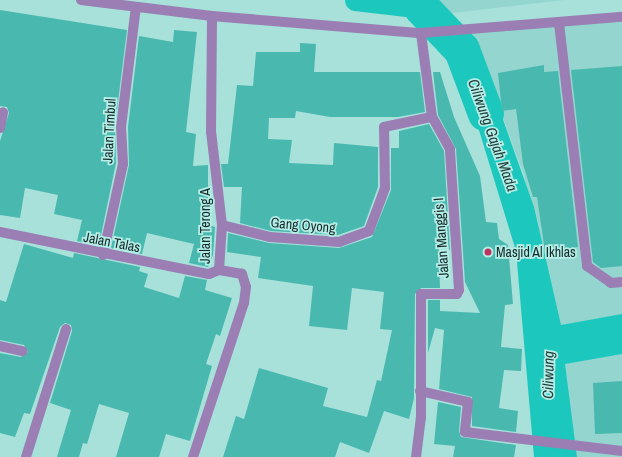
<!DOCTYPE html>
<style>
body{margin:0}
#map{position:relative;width:622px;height:457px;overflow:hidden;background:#a8e0da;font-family:"Archivo Narrow",sans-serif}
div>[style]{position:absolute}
.built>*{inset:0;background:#94d6cf}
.water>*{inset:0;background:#1cc8bd}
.canal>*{height:21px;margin:-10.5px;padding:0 10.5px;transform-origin:10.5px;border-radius:10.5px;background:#1cc8bd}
.river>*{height:36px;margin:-18px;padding:0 18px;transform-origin:18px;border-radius:18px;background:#1cc8bd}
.building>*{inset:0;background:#49b9b0}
.minor>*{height:10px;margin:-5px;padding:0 5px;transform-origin:5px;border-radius:5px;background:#9a7eb4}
.tertiary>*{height:10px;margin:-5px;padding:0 5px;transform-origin:5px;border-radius:5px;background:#9a7eb4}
.dots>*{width:11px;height:11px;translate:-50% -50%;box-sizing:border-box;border:2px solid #b5ede7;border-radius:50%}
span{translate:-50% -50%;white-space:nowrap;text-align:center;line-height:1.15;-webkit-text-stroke:3.5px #b5ede7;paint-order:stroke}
.street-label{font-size:14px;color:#152b29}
.poi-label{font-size:14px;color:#152b29}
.left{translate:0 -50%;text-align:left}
.water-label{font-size:15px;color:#223c39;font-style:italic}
</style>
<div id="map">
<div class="built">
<i style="clip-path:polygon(413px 0,564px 0,418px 17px)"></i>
<i style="clip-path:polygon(622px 14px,622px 457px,576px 457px,524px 175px,471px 31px)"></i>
</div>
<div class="water">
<i style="clip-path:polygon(484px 66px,534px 207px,561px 325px,622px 314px,622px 354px,565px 364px,577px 457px,534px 457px,516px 251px,460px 68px)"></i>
</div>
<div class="canal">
<i style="left:355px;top:0;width:67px;rotate:6.8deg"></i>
</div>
<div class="river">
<i style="left:422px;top:8px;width:58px;rotate:46.4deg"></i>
<i style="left:462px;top:50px;width:68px;rotate:69.4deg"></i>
</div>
<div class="building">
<i style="clip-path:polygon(0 10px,127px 30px,115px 126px,116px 163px,99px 245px,77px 241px,82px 220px,54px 214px,58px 195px,25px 188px,20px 218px,0 215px,0 141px,9px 113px,7px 107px,0 106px)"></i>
<i style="clip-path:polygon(174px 30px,197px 32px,186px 132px,196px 134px,193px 166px,208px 165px,208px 225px,215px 227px,213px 255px,208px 267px,189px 263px,194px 244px,147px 233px,142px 254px,111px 248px,129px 165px,128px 127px,139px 36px,173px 42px)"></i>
<i style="clip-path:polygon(300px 43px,316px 44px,314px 72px,420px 72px,425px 112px,398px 117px,330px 117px,296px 111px,295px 118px,269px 118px,268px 139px,292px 140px,289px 163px,333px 165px,334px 143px,378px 147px,378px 187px,364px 226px,338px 235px,271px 231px,240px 223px,242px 187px,224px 187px,221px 164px,228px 164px,237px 85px,253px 86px,256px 52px,300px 52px)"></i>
<i style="clip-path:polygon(544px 65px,544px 72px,558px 71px,578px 247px,545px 252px,537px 197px,533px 197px,523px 164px,516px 109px,502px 111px,498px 73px)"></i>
<i style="clip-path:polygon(622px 66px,622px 266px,601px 268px,593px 262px,571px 70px)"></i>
<i style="clip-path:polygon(433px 72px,440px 72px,454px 117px,480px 176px,486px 222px,497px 223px,499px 239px,508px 245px,513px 304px,505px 305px,501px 347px,522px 349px,521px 371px,504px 370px,499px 408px,518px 411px,516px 432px,472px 426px,472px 397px,439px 389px,444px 330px,435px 328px,428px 353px,428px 300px,440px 300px,440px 311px,480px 313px,465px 282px,456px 149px,438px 115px)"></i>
<i style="clip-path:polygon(429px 124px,444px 151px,450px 251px,438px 227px,440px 288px,421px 288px,415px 294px,414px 398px,409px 419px,384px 411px,369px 453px,340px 442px,335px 457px,223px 457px,236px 416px,244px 419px,259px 368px,328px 388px,323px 406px,367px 417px,377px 380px,381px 381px,392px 330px,380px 329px,384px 292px,352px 288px,347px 330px,309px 326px,313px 286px,258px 278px,261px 257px,227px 252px,228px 233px,269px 243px,339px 248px,372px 237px,391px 190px,391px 148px,399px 148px,399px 131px)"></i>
<i style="clip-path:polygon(24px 244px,73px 258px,74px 253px,140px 267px,139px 271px,148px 274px,144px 287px,179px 298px,185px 276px,207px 280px,205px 290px,232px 298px,220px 336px,216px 334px,206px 364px,212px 366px,190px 441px,166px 434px,159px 457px,116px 457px,129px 413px,99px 404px,87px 444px,83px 443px,79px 457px,57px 457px,71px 410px,50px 403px,72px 331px,71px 325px,65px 323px,60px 327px,30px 414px,24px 413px,15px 437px,0 433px,0 353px,21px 357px,28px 352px,24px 345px,0 340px,0 300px,6px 302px)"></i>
<i style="clip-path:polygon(622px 381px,622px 433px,595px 434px,593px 383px)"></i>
<i style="clip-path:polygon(438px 402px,461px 407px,459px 431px,461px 437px,516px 445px,514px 457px,453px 457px,455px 446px,434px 444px)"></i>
</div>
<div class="minor">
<i style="left:559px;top:23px;width:245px;rotate:83.4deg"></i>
<i style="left:587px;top:266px;width:29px;rotate:35deg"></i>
<i style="left:611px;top:283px;width:11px;rotate:-5deg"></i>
<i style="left:0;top:128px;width:16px;rotate:-79deg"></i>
<i style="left:222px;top:225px;width:49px;rotate:14deg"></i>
<i style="left:270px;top:237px;width:69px;rotate:4.1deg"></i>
<i style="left:339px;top:242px;width:32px;rotate:-20deg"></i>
<i style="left:369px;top:231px;width:46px;rotate:-69.6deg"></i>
<i style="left:385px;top:188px;width:61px;rotate:-90.9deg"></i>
<i style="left:384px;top:127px;width:49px;rotate:-11.8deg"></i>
<i style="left:0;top:232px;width:213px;rotate:11.4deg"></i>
<i style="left:209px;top:274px;width:11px;rotate:-22deg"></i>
<i style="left:103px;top:255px;width:93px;rotate:-77.6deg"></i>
<i style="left:123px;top:164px;width:37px;rotate:-93deg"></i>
<i style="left:121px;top:127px;width:121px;rotate:-82.9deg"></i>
<i style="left:0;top:346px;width:23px;rotate:13deg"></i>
<i style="left:420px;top:391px;width:49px;rotate:12.9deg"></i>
<i style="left:468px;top:402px;width:30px;rotate:96deg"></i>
<i style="left:465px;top:432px;width:158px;rotate:6.9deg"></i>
<i style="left:26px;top:457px;width:134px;rotate:-72.6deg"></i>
<i style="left:193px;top:457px;width:162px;rotate:-71.7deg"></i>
<i style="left:244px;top:303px;width:16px;rotate:-83deg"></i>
<i style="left:246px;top:287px;width:14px;rotate:-107deg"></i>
<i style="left:242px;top:274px;width:23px;rotate:-170deg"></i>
<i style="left:219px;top:270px;width:45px;rotate:-86.2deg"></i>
<i style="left:222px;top:225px;width:94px;rotate:-96.7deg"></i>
<i style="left:211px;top:132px;width:116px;rotate:-89.5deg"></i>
<i style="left:416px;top:457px;width:40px;rotate:-82.9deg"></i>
<i style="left:421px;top:417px;width:123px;rotate:-90deg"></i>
<i style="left:421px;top:294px;width:36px"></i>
<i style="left:457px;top:294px;width:4px;rotate:-63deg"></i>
<i style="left:459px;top:290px;width:141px;rotate:-93.7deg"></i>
<i style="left:450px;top:149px;width:37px;rotate:-119deg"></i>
<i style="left:432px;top:117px;width:85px;rotate:-97.5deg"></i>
</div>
<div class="tertiary">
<i style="left:81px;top:0;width:132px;rotate:7deg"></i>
<i style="left:212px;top:16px;width:210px;rotate:4.7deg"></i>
<i style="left:421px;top:33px;width:202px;rotate:-4.6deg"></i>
</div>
<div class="dots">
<i style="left:488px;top:252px;background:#c0325d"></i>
</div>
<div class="street-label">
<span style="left:109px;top:131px;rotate:-87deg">Jalan Timbul</span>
<span style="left:303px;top:225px;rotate:5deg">Gang Oyong</span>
<span style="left:205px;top:226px;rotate:-90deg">Jalan Terong A</span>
<span style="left:441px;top:238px;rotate:-94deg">Jalan Manggis I</span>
<span style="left:112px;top:242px;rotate:11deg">Jalan Talas</span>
</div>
<div class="poi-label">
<span class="left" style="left:496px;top:252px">Masjid Al Ikhlas</span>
</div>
<div class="water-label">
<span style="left:493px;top:135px;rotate:70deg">Ciliwung Gajah Mada</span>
<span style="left:548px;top:375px;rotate:-89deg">Ciliwung</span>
</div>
</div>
